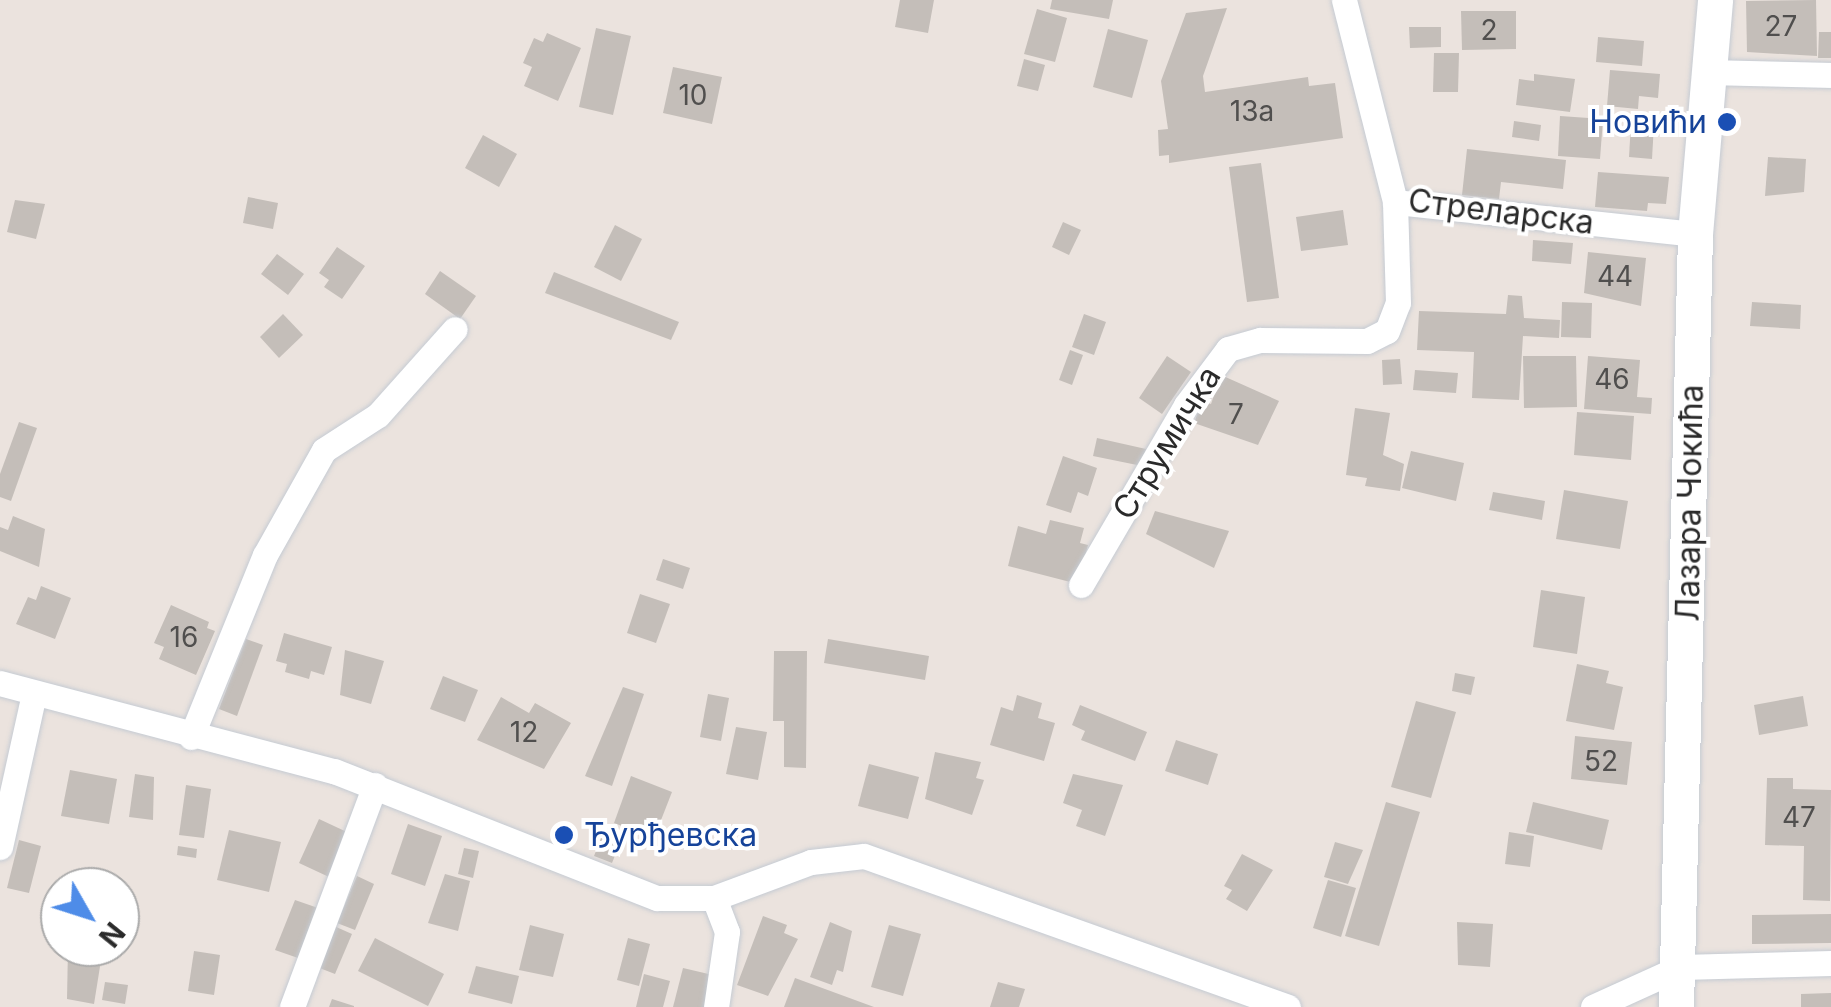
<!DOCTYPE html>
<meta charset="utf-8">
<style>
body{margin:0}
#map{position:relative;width:1831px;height:1007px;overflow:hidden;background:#ebe3de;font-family:Inter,sans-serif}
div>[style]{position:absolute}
.building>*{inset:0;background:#c4beb9}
.roads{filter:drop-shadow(0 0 2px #c5cbd3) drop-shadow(0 0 2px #c5cbd3)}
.street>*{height:25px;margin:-12.5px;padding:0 12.5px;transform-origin:12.5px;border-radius:12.5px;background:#fff}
.secondary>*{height:35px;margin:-17.5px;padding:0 17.5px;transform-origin:17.5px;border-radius:17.5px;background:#fff}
.dots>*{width:28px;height:28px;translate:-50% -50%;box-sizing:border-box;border:5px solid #fff;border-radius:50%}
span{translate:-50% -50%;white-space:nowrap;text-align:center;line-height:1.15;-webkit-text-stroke:8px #fff;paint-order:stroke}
.number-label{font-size:28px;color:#504f4e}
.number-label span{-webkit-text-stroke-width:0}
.transit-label{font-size:32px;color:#164399}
.right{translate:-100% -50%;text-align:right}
.left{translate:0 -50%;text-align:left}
.street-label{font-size:32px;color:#2a2a2a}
.north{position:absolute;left:40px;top:867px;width:100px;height:100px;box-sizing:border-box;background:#fff;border:2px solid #aaa;border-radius:50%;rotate:129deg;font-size:28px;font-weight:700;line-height:40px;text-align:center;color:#2a2a2a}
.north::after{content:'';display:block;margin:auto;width:35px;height:45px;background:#4e8ce8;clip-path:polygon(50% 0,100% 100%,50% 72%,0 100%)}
</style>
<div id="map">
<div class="building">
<i style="clip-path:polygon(900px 0,934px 0,928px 33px,895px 27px)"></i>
<i style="clip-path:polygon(1052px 0,1113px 0,1109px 19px,1050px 9px)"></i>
<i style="clip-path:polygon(1816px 0,1817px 56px,1747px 52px,1746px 1px)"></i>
<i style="clip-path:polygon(1227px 8px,1203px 76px,1205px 92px,1308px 77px,1309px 86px,1335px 83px,1343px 138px,1169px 163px,1169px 155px,1159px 156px,1158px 130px,1168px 129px,1161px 81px,1186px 13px)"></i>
<i style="clip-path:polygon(1037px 9px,1067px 18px,1055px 62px,1024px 54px)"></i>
<i style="clip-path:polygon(1461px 11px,1516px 11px,1516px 49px,1462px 50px)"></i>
<i style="clip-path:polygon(1409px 27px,1441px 27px,1441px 47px,1410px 48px)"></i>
<i style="clip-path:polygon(596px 28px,631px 36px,613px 115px,579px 107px)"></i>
<i style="clip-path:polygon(1108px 29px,1148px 40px,1132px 98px,1093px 87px)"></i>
<i style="clip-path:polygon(1819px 32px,1831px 32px,1831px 58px,1818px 58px)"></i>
<i style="clip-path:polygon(547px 33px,581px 48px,558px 101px,524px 86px,532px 67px,523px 63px,534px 38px,543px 42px)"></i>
<i style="clip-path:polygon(1598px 37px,1644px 41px,1642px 66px,1596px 62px)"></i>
<i style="clip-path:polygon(1434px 53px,1459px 53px,1458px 92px,1433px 92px)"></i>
<i style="clip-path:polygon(1024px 59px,1045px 65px,1038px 91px,1017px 86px)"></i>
<i style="clip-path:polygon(673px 67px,722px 77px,712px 124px,663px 113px)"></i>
<i style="clip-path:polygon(1610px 70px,1660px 74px,1658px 98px,1639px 96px,1638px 109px,1607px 106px)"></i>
<i style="clip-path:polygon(1534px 74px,1575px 79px,1570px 112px,1516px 105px,1519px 79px,1534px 81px)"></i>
<i style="clip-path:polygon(1560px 116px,1603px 119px,1600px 159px,1558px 156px)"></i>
<i style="clip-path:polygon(1514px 121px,1541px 125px,1539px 141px,1512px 137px)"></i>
<i style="clip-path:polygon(1631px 123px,1654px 124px,1652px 159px,1629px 157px)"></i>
<i style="clip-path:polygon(483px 135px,517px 154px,499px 187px,465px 168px)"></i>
<i style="clip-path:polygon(1467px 149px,1566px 160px,1563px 189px,1501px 182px,1499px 199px,1462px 195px)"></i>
<i style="clip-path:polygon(1768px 157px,1806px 159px,1804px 192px,1765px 196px)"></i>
<i style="clip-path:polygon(1261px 163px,1279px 298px,1247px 302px,1229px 167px)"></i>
<i style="clip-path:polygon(1598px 172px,1669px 177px,1666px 204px,1648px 203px,1647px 211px,1595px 207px)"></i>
<i style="clip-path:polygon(248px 197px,278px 203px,273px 229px,243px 223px)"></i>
<i style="clip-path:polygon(15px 200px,45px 204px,36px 239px,7px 232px)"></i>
<i style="clip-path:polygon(1343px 210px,1348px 245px,1301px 251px,1296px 217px)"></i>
<i style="clip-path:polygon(1063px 222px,1081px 230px,1069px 255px,1052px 247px)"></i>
<i style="clip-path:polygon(615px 225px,642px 239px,621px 281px,594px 267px)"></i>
<i style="clip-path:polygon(1533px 240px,1573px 243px,1571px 264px,1532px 261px)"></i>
<i style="clip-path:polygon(337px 247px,365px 266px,342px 299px,324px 287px,329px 280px,319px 273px)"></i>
<i style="clip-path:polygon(1588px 252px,1646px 258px,1641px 306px,1584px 293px)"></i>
<i style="clip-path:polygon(277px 254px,304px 274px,288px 295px,261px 274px)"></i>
<i style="clip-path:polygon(440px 271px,476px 296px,460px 319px,425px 294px)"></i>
<i style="clip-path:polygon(554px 272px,679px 322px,671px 340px,545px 293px)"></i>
<i style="clip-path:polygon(1508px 295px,1522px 296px,1524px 318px,1560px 320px,1559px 338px,1523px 336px,1519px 400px,1472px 398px,1474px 352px,1417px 350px,1419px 311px,1506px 314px)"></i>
<i style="clip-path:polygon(1562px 302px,1592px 303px,1591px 338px,1561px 337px)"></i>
<i style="clip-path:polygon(1752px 302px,1801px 305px,1800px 329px,1750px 326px)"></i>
<i style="clip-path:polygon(283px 314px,303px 335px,279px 358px,260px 337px)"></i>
<i style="clip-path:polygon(1084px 314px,1106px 322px,1094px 355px,1072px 347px)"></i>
<i style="clip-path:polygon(1070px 350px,1083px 355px,1072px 385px,1059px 380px)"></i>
<i style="clip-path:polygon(1167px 356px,1191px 372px,1162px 414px,1139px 398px)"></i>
<i style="clip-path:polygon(1523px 356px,1576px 356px,1577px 407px,1524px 408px)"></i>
<i style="clip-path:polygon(1588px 356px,1640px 360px,1637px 397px,1652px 398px,1651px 414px,1584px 409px)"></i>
<i style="clip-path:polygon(1400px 359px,1402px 384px,1383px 385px,1382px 360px)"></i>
<i style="clip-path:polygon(1415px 370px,1458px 373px,1456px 393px,1413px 390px)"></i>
<i style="clip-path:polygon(1221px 375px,1279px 401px,1258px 445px,1194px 423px,1202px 401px,1211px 404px)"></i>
<i style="clip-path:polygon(1355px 408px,1390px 413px,1383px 455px,1404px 464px,1400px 491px,1365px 486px,1367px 478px,1346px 475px)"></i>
<i style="clip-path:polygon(1577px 412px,1634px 416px,1631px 460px,1574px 455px)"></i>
<i style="clip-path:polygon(19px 422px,37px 428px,11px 501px,0 497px,0 474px)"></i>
<i style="clip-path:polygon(1097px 438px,1146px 449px,1142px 466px,1093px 456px)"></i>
<i style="clip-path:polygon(1411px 451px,1464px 463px,1456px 501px,1402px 488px)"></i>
<i style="clip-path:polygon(1063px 456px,1097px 468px,1088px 496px,1078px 492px,1071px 513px,1046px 505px)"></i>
<i style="clip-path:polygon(1564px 490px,1628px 501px,1620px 549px,1556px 539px)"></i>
<i style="clip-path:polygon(1493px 492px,1545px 501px,1542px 520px,1489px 510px)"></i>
<i style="clip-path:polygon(1155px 511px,1229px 531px,1214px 568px,1146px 534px)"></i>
<i style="clip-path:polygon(13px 516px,45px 529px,39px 567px,0 551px,0 527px,8px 530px)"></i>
<i style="clip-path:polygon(1050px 520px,1084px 528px,1080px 543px,1088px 545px,1078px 584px,1008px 566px,1018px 526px,1046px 534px)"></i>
<i style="clip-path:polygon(663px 559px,690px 568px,683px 589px,656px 580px)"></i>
<i style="clip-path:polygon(41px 586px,71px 598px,55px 639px,16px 624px,28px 597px,36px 600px)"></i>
<i style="clip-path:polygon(1541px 590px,1585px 597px,1577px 654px,1533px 647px)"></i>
<i style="clip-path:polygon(640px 594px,670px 604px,656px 643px,627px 633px)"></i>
<i style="clip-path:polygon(171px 605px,209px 622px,207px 628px,215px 631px,196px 675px,159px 659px,164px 647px,154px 643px)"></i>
<i style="clip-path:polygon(284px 633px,332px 647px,324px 675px,311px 671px,309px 679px,285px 672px,287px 664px,276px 661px)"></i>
<i style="clip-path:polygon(246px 639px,263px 645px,237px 716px,219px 709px)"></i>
<i style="clip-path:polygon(828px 639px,929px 656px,925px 680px,824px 663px)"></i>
<i style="clip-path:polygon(345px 650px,384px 661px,371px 704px,340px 695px)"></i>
<i style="clip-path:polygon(774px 651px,807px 651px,806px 768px,784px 767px,784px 721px,773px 721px)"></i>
<i style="clip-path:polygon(1577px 664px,1609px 671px,1606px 683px,1623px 687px,1614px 730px,1566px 721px)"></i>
<i style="clip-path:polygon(1455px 673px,1475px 677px,1471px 695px,1452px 691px)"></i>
<i style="clip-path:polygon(443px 676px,478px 690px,465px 722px,430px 709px)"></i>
<i style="clip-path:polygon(623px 687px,644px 694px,612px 786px,585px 776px)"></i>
<i style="clip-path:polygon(708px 694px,729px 698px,721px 741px,700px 737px)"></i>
<i style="clip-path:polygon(1017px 695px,1042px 703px,1038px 718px,1055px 723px,1044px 761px,990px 745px,1001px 707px,1013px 711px)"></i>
<i style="clip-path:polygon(1803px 696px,1808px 726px,1759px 735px,1754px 705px)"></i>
<i style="clip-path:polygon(501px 697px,529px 713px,535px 703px,571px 723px,544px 769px,477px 740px)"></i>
<i style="clip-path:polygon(1416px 701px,1456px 712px,1431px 798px,1391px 787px)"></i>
<i style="clip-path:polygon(1080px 705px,1147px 732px,1135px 761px,1081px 740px,1085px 731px,1072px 725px)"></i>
<i style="clip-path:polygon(736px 727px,767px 732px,758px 780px,726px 774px)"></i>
<i style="clip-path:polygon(1575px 736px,1632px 742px,1627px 785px,1571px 779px)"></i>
<i style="clip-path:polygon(1176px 740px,1218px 754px,1208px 785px,1165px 771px)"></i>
<i style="clip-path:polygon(935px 752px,981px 762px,976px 778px,984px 780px,972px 815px,925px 799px)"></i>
<i style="clip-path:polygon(869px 764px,919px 777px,908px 819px,858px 806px)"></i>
<i style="clip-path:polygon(70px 770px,117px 779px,109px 824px,61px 816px)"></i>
<i style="clip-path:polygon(135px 774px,154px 777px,153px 820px,129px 817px)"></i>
<i style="clip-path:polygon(1073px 774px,1123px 785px,1105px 836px,1076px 826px,1082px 810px,1063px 803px)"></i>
<i style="clip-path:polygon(631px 776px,672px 792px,654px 838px,614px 823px)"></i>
<i style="clip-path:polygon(1767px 778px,1793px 778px,1793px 789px,1831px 790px,1830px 901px,1803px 900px,1804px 846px,1765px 845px)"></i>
<i style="clip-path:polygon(186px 785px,211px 789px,204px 838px,179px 835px)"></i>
<i style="clip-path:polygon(1386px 802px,1420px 812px,1379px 946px,1345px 936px)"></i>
<i style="clip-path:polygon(1533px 802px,1609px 820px,1602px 850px,1526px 832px)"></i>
<i style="clip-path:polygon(319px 819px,349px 833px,329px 877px,299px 863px)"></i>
<i style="clip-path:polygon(408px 824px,442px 836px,425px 886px,391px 874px)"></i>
<i style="clip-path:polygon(606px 826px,624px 833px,612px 863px,594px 856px)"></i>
<i style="clip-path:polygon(229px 830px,281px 842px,269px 892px,217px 880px)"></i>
<i style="clip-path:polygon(1509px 832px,1534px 836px,1530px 867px,1505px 864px)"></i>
<i style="clip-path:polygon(19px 840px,41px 846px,29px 893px,7px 888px)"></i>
<i style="clip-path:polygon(1335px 842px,1363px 850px,1348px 884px,1324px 877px)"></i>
<i style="clip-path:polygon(178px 846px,197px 849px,196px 858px,177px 855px)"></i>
<i style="clip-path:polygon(464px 848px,479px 851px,473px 878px,458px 874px)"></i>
<i style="clip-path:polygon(1242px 854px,1273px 870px,1247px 911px,1226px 899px,1232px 890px,1224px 886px)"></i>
<i style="clip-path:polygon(71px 872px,103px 879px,102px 887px,68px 887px)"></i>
<i style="clip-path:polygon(445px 874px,470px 881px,458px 931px,428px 923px)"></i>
<i style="clip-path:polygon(357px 876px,374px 884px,355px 930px,337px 923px)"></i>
<i style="clip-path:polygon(1328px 880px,1356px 888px,1341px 937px,1313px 928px)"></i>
<i style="clip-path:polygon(295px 900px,318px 908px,298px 958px,275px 950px)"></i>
<i style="clip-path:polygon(1831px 914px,1831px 943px,1752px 944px,1752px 915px)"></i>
<i style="clip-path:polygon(763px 916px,787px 925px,784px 933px,798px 939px,768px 996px,737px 985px)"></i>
<i style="clip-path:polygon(830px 922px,852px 931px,843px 972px,837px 970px,832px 985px,810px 977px)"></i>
<i style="clip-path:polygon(1457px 922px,1493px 924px,1490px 967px,1458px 965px)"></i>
<i style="clip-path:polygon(530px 925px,564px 934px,553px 977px,519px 970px)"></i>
<i style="clip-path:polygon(889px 925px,921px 934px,903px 996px,871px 987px)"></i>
<i style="clip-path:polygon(334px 926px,352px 934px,335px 974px,317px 967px)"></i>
<i style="clip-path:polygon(375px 938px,444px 974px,428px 1006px,358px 971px)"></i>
<i style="clip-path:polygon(628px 938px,650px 944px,639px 986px,617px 980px)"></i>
<i style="clip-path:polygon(68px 948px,102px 954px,94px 1004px,67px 999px)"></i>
<i style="clip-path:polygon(194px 951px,220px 955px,214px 995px,188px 991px)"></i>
<i style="clip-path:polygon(476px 966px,519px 976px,512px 1004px,468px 993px)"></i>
<i style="clip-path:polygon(683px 968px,717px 976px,709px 1007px,673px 1007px)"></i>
<i style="clip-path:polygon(644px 974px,670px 981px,663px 1007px,636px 1007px)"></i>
<i style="clip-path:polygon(795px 978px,874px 1007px,784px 1007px)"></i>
<i style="clip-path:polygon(105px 982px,128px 985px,125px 1004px,102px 1000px)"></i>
<i style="clip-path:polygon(998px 982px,1025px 989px,1019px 1007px,990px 1007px)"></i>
<i style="clip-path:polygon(1831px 993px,1831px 1007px,1801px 1007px,1801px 994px)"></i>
<i style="clip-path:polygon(332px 999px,354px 1006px,354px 1007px,329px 1007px)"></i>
</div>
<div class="roads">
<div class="street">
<i style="left:1344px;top:0;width:208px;rotate:75.8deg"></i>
<i style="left:1395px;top:202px;width:302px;rotate:6.1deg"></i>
<i style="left:1709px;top:72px;width:122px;rotate:1.4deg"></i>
<i style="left:1081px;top:585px;width:208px;rotate:-59.7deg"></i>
<i style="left:1186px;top:405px;width:70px;rotate:-53.1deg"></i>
<i style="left:1228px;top:349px;width:33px;rotate:-16deg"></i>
<i style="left:1260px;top:340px;width:107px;rotate:0.5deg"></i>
<i style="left:1367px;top:341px;width:22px;rotate:-27deg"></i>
<i style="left:1387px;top:331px;width:30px;rotate:-69deg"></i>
<i style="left:1398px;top:303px;width:101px;rotate:-91.7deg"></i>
<i style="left:0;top:683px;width:345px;rotate:14.8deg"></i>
<i style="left:334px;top:771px;width:347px;rotate:21.5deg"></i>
<i style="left:657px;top:898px;width:57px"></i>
<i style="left:714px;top:898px;width:103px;rotate:-20.4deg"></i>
<i style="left:811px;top:862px;width:53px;rotate:-6.5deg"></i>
<i style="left:864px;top:856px;width:450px;rotate:19.6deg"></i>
<i style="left:191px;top:737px;width:196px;rotate:-67.9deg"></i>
<i style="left:265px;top:555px;width:120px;rotate:-60.7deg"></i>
<i style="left:324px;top:450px;width:64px;rotate:-32.9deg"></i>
<i style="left:378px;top:415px;width:115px;rotate:-48.2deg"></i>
<i style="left:0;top:847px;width:157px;rotate:-77.5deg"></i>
<i style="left:714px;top:898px;width:36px;rotate:69deg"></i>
<i style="left:727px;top:932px;width:76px;rotate:98.3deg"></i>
<i style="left:292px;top:1007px;width:237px;rotate:-69.5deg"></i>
<i style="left:1593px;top:1007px;width:97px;rotate:-24.4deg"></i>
<i style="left:1681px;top:967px;width:150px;rotate:-1.5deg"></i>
</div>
<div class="secondary">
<i style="left:1676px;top:1007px;width:773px;rotate:-88.59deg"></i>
<i style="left:1695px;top:234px;width:235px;rotate:-85.1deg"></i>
</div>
</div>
<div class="dots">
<i style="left:1727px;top:122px;background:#1a4fb4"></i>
<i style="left:564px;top:835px;background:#1a4fb4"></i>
</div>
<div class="number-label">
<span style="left:1781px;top:26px">27</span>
<span style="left:1489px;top:30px">2</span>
<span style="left:693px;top:95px">10</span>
<span style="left:1252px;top:111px">13a</span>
<span style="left:1615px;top:276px">44</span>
<span style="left:1612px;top:379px">46</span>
<span style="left:1236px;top:414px">7</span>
<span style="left:184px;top:637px">16</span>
<span style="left:524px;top:732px">12</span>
<span style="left:1601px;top:761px">52</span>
<span style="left:1799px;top:817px">47</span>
</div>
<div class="transit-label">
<span class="right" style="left:1707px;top:122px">Новићи</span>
<span class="left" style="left:584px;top:835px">Ђурђевска</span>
</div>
<div class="street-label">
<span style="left:1501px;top:212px;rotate:7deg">Стреларска</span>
<span style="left:1167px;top:443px;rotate:-58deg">Струмичка</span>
<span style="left:1690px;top:503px;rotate:-89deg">Лазара Чокића</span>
</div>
<div class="north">N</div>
</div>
